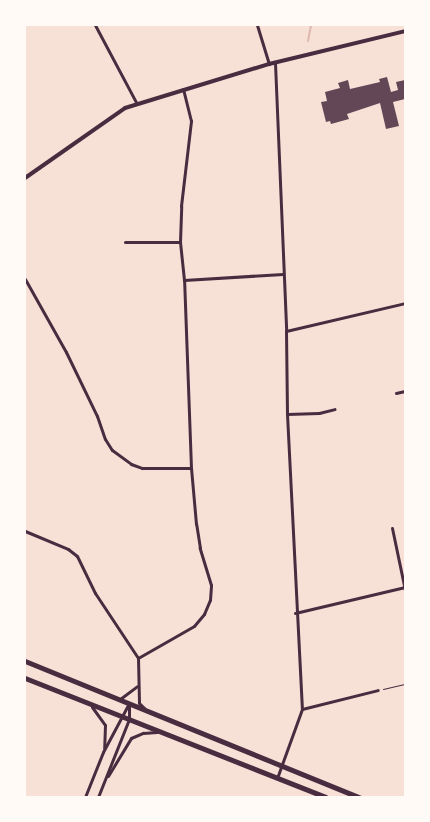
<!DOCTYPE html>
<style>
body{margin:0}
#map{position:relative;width:430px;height:822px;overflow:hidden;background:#f7e1d7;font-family:"PT Sans",sans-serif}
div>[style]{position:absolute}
.stream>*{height:2px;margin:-1px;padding:0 1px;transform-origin:1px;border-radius:1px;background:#dcb8b0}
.building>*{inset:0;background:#644757}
.path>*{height:1px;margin:-0.5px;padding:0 0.5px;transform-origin:0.5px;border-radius:0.5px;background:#4a2c40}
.minor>*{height:3px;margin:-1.5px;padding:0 1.5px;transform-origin:1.5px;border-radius:1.5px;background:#4a2c40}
.tertiary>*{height:4px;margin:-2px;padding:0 2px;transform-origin:2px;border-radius:2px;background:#4a2c40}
.trunk>*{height:5px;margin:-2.5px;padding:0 2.5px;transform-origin:2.5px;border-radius:2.5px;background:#4a2c40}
span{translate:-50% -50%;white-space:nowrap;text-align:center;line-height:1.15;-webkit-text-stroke:5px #fffaf5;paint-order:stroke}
.frame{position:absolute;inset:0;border:26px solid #fffaf5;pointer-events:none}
</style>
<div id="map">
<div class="stream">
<i style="left:308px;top:41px;width:16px;rotate:-79deg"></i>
</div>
<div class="building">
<i style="clip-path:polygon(387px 77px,391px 92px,398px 90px,396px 82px,405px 80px,405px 99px,393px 102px,399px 126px,386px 129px,380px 103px,347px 114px,349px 119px,331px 124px,330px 121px,326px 122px,321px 102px,327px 101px,325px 92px,340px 88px,338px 83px,348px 80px,350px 89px,380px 82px,379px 79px)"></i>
</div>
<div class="path">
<i style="left:383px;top:689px;width:23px;rotate:-13deg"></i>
</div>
<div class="minor">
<i style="left:95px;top:25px;width:89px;rotate:62deg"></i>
<i style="left:257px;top:25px;width:41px;rotate:72.9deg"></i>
<i style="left:275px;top:63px;width:268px;rotate:87.6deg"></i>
<i style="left:286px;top:331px;width:83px;rotate:89.3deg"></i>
<i style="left:287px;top:414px;width:295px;rotate:87.1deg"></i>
<i style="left:302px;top:709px;width:73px;rotate:109.9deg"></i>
<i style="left:125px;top:242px;width:55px"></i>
<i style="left:25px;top:279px;width:84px;rotate:60.7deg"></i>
<i style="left:66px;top:352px;width:71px;rotate:64.2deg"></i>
<i style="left:97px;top:416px;width:24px;rotate:71deg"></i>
<i style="left:105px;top:439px;width:13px;rotate:58deg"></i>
<i style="left:112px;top:450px;width:24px;rotate:36deg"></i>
<i style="left:131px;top:464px;width:12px;rotate:20deg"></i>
<i style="left:142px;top:468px;width:49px"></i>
<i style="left:184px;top:280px;width:99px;rotate:-3.5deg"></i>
<i style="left:286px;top:331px;width:122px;rotate:-13.2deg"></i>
<i style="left:396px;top:393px;width:9px;rotate:-13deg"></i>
<i style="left:287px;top:414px;width:32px;rotate:-2deg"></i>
<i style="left:319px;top:413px;width:16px;rotate:-14deg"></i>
<i style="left:392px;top:528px;width:63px;rotate:78.2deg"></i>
<i style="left:25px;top:531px;width:47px;rotate:22.7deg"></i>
<i style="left:68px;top:549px;width:11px;rotate:38deg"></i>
<i style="left:77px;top:556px;width:41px;rotate:64.1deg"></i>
<i style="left:95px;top:593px;width:78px;rotate:56.5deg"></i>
<i style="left:138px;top:658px;width:45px;rotate:88.7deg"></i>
<i style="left:139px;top:703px;width:8px;rotate:45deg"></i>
<i style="left:295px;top:613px;width:113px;rotate:-13.3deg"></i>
<i style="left:138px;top:658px;width:64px;rotate:-29.7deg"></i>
<i style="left:194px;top:626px;width:16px;rotate:-50deg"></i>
<i style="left:204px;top:614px;width:15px;rotate:-67deg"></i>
<i style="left:210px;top:600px;width:15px;rotate:-86deg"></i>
<i style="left:211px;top:585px;width:39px;rotate:-107deg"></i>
<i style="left:200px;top:548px;width:24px;rotate:-99deg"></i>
<i style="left:196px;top:524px;width:56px;rotate:-95.1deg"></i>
<i style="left:191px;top:468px;width:188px;rotate:-92.1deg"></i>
<i style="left:184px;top:280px;width:38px;rotate:-96deg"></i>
<i style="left:180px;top:242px;width:36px;rotate:-88deg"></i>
<i style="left:181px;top:206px;width:86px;rotate:-83.3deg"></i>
<i style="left:191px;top:121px;width:33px;rotate:-104deg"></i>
<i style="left:120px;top:699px;width:21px;rotate:-37deg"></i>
<i style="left:92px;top:707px;width:22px;rotate:54deg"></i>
<i style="left:105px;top:725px;width:23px;rotate:92deg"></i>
<i style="left:302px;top:709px;width:78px;rotate:-14deg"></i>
<i style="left:108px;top:776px;width:44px;rotate:-58.8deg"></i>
<i style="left:131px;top:738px;width:13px;rotate:-23deg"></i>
<i style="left:143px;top:733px;width:14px;rotate:-4deg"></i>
<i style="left:85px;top:797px;width:48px;rotate:-68.2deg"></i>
<i style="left:103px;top:752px;width:55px;rotate:-62deg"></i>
<i style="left:98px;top:797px;width:84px;rotate:-68.3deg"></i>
<i style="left:129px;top:719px;width:15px;rotate:-90deg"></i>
</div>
<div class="tertiary">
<i style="left:25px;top:178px;width:122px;rotate:-35deg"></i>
<i style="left:125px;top:108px;width:151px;rotate:-17deg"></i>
<i style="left:269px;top:64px;width:140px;rotate:-13.6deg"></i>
</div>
<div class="trunk">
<i style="left:25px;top:661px;width:361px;rotate:22.2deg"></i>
<i style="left:25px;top:678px;width:323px;rotate:21.6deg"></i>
</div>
<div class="frame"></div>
</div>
